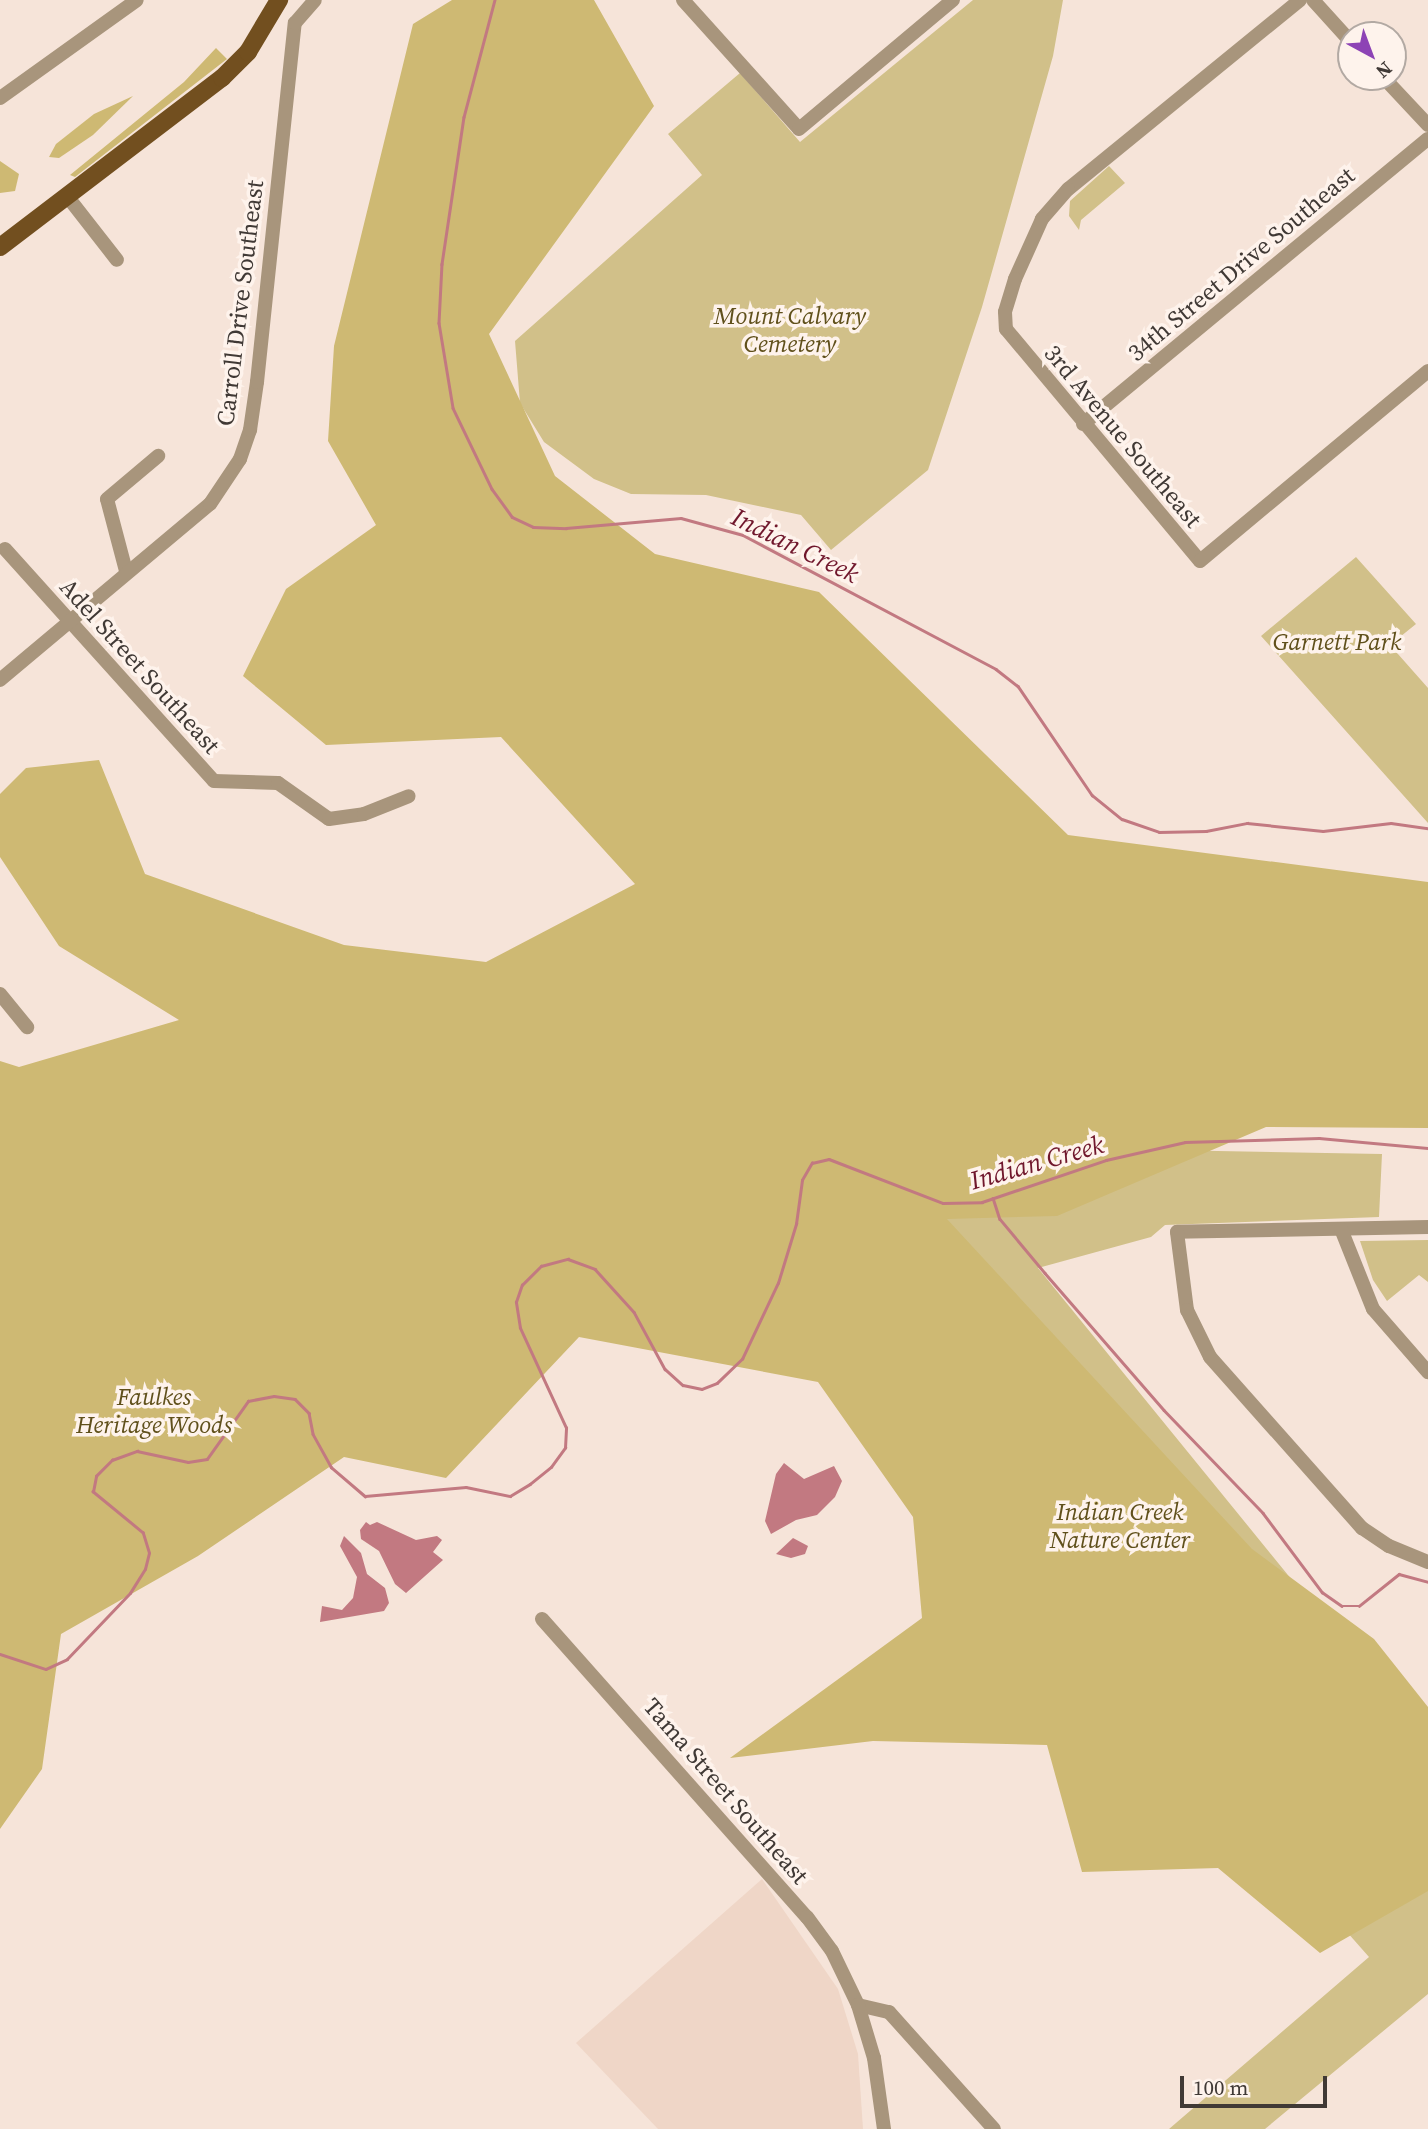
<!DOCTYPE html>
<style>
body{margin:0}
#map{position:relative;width:1428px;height:2129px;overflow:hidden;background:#f6e4d9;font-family:"Source Serif 4",serif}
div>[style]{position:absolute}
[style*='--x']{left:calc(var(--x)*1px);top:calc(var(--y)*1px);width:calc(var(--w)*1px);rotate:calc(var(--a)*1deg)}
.built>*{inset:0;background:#efd6c7}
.green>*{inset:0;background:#d1c089}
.forest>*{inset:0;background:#ceb973}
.water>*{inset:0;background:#c27981}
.stream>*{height:2.5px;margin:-1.25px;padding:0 1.25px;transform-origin:1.25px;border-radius:1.25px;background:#c27981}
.minor>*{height:14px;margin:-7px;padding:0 7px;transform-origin:7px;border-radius:7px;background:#a8957c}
.major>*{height:18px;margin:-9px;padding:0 9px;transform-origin:9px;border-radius:9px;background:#724f1f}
span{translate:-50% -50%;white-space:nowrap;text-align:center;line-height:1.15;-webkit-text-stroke:7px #fef3ec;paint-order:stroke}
.street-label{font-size:24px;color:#403935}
.park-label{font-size:24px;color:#60501b;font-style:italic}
.water-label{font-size:26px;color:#70172c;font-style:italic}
.north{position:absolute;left:1337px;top:21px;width:70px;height:70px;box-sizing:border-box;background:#fef3ec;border:2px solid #b2a9a3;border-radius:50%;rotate:139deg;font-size:19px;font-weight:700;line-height:28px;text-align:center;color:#403935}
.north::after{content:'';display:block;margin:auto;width:24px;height:32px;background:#8d43b5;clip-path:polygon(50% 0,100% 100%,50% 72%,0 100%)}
.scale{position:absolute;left:1180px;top:2076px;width:147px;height:32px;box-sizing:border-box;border:4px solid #403935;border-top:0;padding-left:9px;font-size:21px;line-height:24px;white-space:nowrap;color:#403935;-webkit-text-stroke:5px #fef3ec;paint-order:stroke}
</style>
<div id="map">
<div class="built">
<i style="clip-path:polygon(762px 1879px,838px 1989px,858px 2054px,863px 2129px,658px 2129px,576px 2043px)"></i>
</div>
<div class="green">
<i style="clip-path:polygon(973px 0,1063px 0,1053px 56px,982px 307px,928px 470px,831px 550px,801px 515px,706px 495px,631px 494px,594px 479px,544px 442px,520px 403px,515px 341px,702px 175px,668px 134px,740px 73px,800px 142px)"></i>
<i style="clip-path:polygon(1109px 166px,1125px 183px,1081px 220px,1079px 230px,1069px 216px,1070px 201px)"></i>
<i style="clip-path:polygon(1356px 557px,1416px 624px,1390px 645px,1428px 688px,1428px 823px,1261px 636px)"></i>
<i style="clip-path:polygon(845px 1047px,1163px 1150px,1382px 1154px,1379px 1217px,1165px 1225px,1151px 1237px,1038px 1268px,1428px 1747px,1428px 1994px,1265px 2129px,1169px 2129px,1369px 1957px,991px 1528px)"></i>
<i style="clip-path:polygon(1428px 1240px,1428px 1282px,1419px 1275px,1387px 1301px,1373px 1280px,1360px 1241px)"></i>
</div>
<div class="forest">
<i style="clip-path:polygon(452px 0,594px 0,654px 106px,489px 334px,555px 476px,655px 554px,819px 592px,1068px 835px,1428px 882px,1428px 1128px,1266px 1127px,1057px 1216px,947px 1219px,1252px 1549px,1374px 1639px,1428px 1707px,1428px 1891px,1320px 1953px,1218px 1868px,1082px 1872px,1047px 1745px,873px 1741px,730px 1758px,922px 1618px,913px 1517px,818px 1382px,579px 1337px,446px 1478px,344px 1457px,198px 1556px,61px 1634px,42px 1769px,0 1829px,0 1061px,19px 1067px,179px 1020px,59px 946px,0 857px,0 794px,26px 768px,99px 760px,145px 874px,344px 945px,486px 962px,635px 884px,501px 737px,326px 745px,243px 676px,286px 589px,376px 525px,328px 441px,334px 346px,413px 24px)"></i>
<i style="clip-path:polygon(216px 48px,227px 59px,75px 177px,70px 175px,184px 82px)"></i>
<i style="clip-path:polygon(133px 96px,93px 135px,59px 158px,49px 157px,56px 144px,94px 114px)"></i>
<i style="clip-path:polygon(0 161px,19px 174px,15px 191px,0 193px)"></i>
</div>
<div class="water">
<i style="clip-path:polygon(784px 1463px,804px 1479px,834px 1466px,842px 1481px,835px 1497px,817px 1515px,796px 1520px,771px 1534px,765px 1521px,776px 1474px)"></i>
<i style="clip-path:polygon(366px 1522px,370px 1525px,377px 1522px,416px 1540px,437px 1536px,442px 1540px,433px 1552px,443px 1560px,406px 1593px,395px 1584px,379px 1551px,361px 1539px,360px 1530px)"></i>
<i style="clip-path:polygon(344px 1536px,361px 1553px,367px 1574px,385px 1588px,389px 1603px,384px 1611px,320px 1622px,322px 1606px,342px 1610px,353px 1598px,357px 1577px,340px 1546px)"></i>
<i style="clip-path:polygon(793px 1538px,808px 1546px,805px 1554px,791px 1558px,776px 1554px)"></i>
</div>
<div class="stream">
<i style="--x:495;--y:0;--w:121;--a:104.8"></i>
<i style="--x:464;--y:117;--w:149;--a:98.5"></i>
<i style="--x:442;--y:264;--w:59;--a:92.9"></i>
<i style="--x:439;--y:323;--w:86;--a:80.6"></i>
<i style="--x:453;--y:408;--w:90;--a:64.3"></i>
<i style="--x:492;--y:489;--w:34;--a:54"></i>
<i style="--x:512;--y:517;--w:23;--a:25"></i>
<i style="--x:533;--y:527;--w:33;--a:2"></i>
<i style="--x:566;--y:528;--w:115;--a:-5"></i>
<i style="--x:681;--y:518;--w:64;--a:15.3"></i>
<i style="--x:743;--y:535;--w:286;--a:27.9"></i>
<i style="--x:996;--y:669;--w:28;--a:38"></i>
<i style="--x:1018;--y:686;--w:132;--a:55.8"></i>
<i style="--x:1092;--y:795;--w:38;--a:39"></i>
<i style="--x:1122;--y:819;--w:39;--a:19"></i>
<i style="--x:1159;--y:832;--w:47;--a:-1.2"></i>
<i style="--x:1206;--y:831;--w:42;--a:-11"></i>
<i style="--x:1247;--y:823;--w:76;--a:6"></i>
<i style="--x:1323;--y:831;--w:68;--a:-6.7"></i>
<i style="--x:1391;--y:823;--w:37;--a:8"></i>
<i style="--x:993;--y:1198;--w:22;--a:72"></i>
<i style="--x:1000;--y:1219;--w:70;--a:50.2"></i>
<i style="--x:1045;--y:1273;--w:181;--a:49"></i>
<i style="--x:1164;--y:1410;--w:143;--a:46.1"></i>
<i style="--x:1263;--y:1513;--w:99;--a:53.2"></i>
<i style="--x:1322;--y:1592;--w:24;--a:35"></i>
<i style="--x:1342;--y:1606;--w:17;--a:0"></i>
<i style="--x:1359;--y:1606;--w:51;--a:-38.7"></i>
<i style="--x:1399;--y:1574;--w:30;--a:15"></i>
<i style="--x:0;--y:1654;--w:48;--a:18.1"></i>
<i style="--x:46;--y:1669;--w:23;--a:-25"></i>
<i style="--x:67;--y:1659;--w:91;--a:-46.3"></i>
<i style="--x:130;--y:1593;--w:28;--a:-58"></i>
<i style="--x:145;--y:1569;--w:16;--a:-76"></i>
<i style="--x:149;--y:1553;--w:21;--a:-107"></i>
<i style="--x:143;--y:1533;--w:65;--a:-140.6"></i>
<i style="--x:93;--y:1492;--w:16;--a:-79"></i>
<i style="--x:96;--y:1476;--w:23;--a:-45"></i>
<i style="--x:112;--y:1460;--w:27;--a:-20"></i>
<i style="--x:137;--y:1451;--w:52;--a:12.2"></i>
<i style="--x:188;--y:1462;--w:19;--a:-9"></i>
<i style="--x:207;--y:1459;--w:71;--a:-54.7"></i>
<i style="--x:248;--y:1401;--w:26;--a:-11"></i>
<i style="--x:274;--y:1396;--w:21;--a:8"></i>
<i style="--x:295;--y:1399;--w:20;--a:45"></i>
<i style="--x:309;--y:1413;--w:21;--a:79"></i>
<i style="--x:313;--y:1434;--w:38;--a:61"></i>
<i style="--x:331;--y:1467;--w:45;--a:40.5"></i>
<i style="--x:365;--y:1496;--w:101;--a:-5.1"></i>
<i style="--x:466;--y:1487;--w:45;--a:11.6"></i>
<i style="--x:510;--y:1496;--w:23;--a:-31"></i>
<i style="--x:530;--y:1484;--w:27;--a:-39"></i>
<i style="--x:551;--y:1467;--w:24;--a:-54"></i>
<i style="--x:565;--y:1448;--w:20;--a:-87"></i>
<i style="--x:566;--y:1428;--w:110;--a:-114.7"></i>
<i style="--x:520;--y:1328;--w:26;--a:-99"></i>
<i style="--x:516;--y:1302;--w:18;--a:-71"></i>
<i style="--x:522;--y:1285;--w:27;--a:-45"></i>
<i style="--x:541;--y:1266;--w:28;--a:-15"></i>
<i style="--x:568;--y:1259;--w:29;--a:20"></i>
<i style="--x:595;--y:1269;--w:58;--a:47.8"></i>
<i style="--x:634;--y:1312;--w:65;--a:61.5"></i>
<i style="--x:665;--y:1369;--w:24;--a:42"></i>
<i style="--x:683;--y:1385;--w:19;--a:12"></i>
<i style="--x:702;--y:1389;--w:16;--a:-22"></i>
<i style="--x:717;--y:1383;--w:35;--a:-44"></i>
<i style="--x:742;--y:1359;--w:84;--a:-64.7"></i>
<i style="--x:778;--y:1283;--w:62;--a:-73"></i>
<i style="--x:796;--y:1224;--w:44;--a:-82.2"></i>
<i style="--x:802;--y:1180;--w:20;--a:-60"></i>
<i style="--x:812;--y:1163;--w:17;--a:-13"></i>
<i style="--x:829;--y:1159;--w:122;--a:21.1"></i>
<i style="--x:943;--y:1203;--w:39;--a:-1"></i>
<i style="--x:982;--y:1202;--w:131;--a:-18.7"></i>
<i style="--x:1106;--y:1160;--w:81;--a:-12.8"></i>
<i style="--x:1185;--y:1142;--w:134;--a:-1.7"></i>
<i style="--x:1319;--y:1138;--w:109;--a:5.2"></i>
</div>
<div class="minor">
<i style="--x:683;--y:0;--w:173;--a:48"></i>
<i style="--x:799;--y:129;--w:201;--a:-40"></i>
<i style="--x:1300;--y:0;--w:299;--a:140.8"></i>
<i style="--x:1068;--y:189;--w:40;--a:131"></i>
<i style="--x:1042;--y:219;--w:66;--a:114.2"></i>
<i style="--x:1015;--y:279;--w:34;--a:107"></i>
<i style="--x:1005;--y:312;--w:17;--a:87"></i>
<i style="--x:1006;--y:329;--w:302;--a:50.1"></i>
<i style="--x:1200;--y:561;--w:297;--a:-39.8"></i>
<i style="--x:1313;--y:0;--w:57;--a:47.9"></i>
<i style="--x:1383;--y:77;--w:66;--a:46.8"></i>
<i style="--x:0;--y:98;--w:168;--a:-35.6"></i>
<i style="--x:67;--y:196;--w:81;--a:52"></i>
<i style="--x:1083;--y:424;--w:447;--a:-39.6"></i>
<i style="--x:5;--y:549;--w:312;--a:48"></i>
<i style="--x:214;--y:781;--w:64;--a:1.8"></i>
<i style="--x:278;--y:783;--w:62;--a:35.2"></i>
<i style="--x:329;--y:819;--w:35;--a:-8"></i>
<i style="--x:364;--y:814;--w:48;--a:-21.8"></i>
<i style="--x:126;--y:571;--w:74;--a:-104.8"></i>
<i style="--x:107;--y:499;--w:67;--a:-40.1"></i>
<i style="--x:0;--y:680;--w:274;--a:-40"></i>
<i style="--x:210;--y:504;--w:54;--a:-56.3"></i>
<i style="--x:240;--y:459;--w:31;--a:-71"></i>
<i style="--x:250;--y:430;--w:49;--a:-81.7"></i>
<i style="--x:257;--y:382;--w:361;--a:-84"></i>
<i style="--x:295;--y:23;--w:30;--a:-49"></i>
<i style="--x:0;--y:994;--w:43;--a:50.7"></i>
<i style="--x:1428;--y:1227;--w:251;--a:178.9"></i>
<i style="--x:1177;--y:1232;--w:79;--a:82.7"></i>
<i style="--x:1187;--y:1310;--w:52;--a:63.9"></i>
<i style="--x:1210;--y:1357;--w:229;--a:48.4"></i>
<i style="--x:1362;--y:1528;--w:32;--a:34"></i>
<i style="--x:1389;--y:1546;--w:42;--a:22.3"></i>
<i style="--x:1341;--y:1229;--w:86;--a:68.2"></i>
<i style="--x:1373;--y:1309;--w:84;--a:48.9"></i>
<i style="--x:542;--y:1619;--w:399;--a:48.4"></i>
<i style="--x:807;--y:1917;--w:42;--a:53.7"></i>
<i style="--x:832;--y:1951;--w:60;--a:64.3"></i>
<i style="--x:858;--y:2005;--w:32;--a:13"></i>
<i style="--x:889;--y:2012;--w:157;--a:48.1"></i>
<i style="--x:858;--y:2005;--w:55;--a:73.2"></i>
<i style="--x:874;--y:2058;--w:72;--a:82"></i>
</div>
<div class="major">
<i style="--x:0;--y:247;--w:279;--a:-37.3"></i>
<i style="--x:222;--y:78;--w:37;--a:-45"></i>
<i style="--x:248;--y:52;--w:61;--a:-59.2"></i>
</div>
<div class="street-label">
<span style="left:1241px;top:264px;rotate:-40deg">34th Street Drive Southeast</span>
<span style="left:240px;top:303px;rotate:-83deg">Carroll Drive Southeast</span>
<span style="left:1123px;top:436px;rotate:50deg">3rd Avenue Southeast</span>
<span style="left:140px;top:666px;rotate:48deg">Adel Street Southeast</span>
<span style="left:726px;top:1791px;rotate:49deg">Tama Street Southeast</span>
</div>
<div class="park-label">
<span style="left:790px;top:330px">Mount Calvary<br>Cemetery</span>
<span style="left:1337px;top:642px">Garnett Park</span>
<span style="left:154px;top:1411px">Faulkes<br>Heritage Woods</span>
<span style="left:1120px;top:1526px">Indian Creek<br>Nature Center</span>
</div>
<div class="water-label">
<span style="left:795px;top:546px;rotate:26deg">Indian Creek</span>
<span style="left:1037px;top:1163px;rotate:-16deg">Indian Creek</span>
</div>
<div class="north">N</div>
<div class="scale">100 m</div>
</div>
